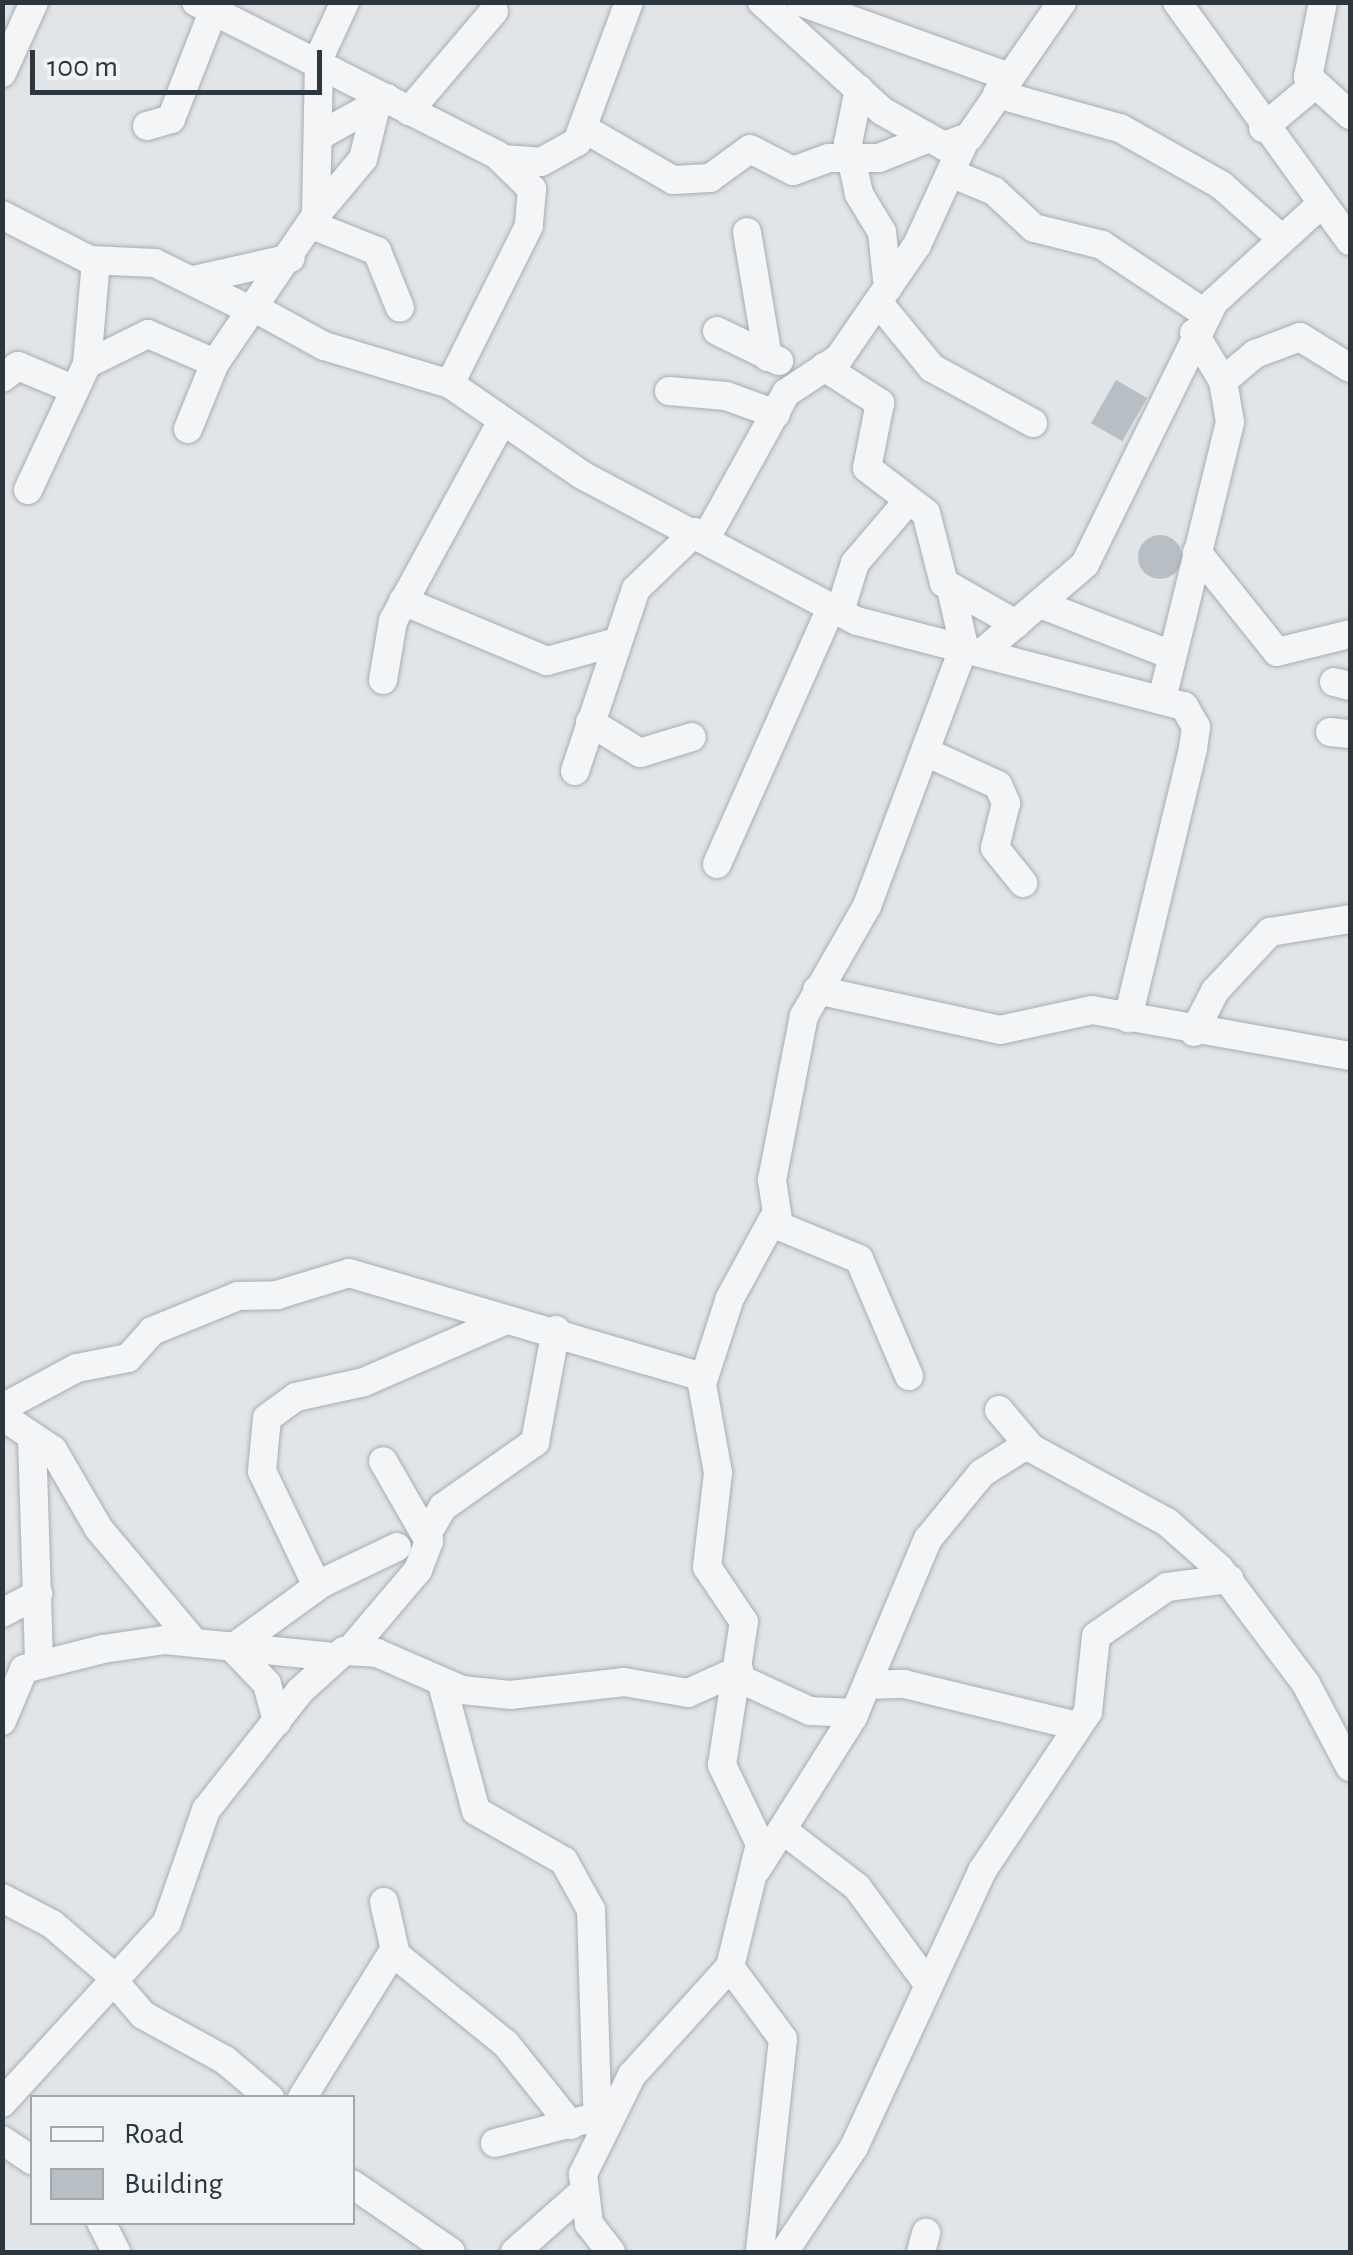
<!DOCTYPE html>
<style>
body{margin:0}
#map{position:relative;width:1353px;height:2255px;overflow:hidden;background:#e1e5e8;font-family:"Alegreya Sans",sans-serif}
div>[style]{position:absolute}
[style*='--x']{left:calc(var(--x)*1px);top:calc(var(--y)*1px);width:calc(var(--w)*1px);rotate:calc(var(--a)*1deg)}
.building>*{inset:0;background:#b8bfc4;transform-origin:0 0}
.round{border-radius:50%}
.roads{filter:drop-shadow(0 0 2px #a7adb2) drop-shadow(0 0 2px #a7adb2)}
.minor>*{height:28px;margin:-14px;padding:0 14px;transform-origin:14px;border-radius:14px;background:#f3f5f7}
span{translate:-50% -50%;white-space:nowrap;text-align:center;line-height:1.15;-webkit-text-stroke:8px #f0f4f6;paint-order:stroke}
.frame{position:absolute;inset:0;border:5px solid #2b363e;pointer-events:none}
.legend{position:absolute;left:30px;top:2095px;width:325px;height:130px;box-sizing:border-box;background:#f0f4f6;border:2px solid #a1a8ac;margin:0;padding:12px 18px;list-style:none;font-size:30px;color:#2b363e}
.legend li{display:flex;align-items:center;gap:20px;height:50px}
.legend b{width:50px;border:2px solid #a1a8ac}
.scale{position:absolute;left:30px;top:50px;width:292px;height:45px;box-sizing:border-box;border:5px solid #2b363e;border-top:0;padding-left:12px;font-size:30px;line-height:35px;white-space:nowrap;color:#2b363e;-webkit-text-stroke:8px #f0f4f6;paint-order:stroke}
</style>
<div id="map">
<div class="building">
<i style="left:1116px;top:380px;width:36px;height:50px;rotate:30deg"></i>
<i class="round" style="left:1138px;top:535px;width:44px;height:44px"></i>
</div>
<div class="roads">
<div class="minor">
<i style="--x:196;--y:2;--w:338;--a:26.9"></i>
<i style="--x:497;--y:155;--w:49;--a:44.2"></i>
<i style="--x:532;--y:189;--w:37;--a:95"></i>
<i style="--x:529;--y:226;--w:177;--a:116.6"></i>
<i style="--x:762;--y:2;--w:162;--a:42.2"></i>
<i style="--x:882;--y:111;--w:71;--a:29.4"></i>
<i style="--x:944;--y:146;--w:27;--a:-20"></i>
<i style="--x:969;--y:137;--w:164;--a:-55.4"></i>
<i style="--x:801;--y:2;--w:221;--a:19.8"></i>
<i style="--x:1177;--y:2;--w:295;--a:54.1"></i>
<i style="--x:1323;--y:2;--w:76;--a:101.3"></i>
<i style="--x:1308;--y:77;--w:57;--a:42.1"></i>
<i style="--x:2;--y:73;--w:78;--a:-65.7"></i>
<i style="--x:859;--y:89;--w:55;--a:101.5"></i>
<i style="--x:848;--y:143;--w:52;--a:77.8"></i>
<i style="--x:859;--y:194;--w:44;--a:58.8"></i>
<i style="--x:882;--y:232;--w:56;--a:83.9"></i>
<i style="--x:997;--y:94;--w:128;--a:15.5"></i>
<i style="--x:1120;--y:128;--w:116;--a:29.4"></i>
<i style="--x:1221;--y:185;--w:81;--a:41.5"></i>
<i style="--x:409;--y:111;--w:131;--a:-49.6"></i>
<i style="--x:147;--y:126;--w:25;--a:-16"></i>
<i style="--x:171;--y:119;--w:115;--a:-68.6"></i>
<i style="--x:583;--y:128;--w:104;--a:30"></i>
<i style="--x:673;--y:180;--w:37;--a:-3"></i>
<i style="--x:710;--y:178;--w:49;--a:-35.9"></i>
<i style="--x:750;--y:149;--w:48;--a:27.1"></i>
<i style="--x:793;--y:171;--w:38;--a:-20"></i>
<i style="--x:829;--y:158;--w:50;--a:0"></i>
<i style="--x:879;--y:158;--w:46;--a:-21.6"></i>
<i style="--x:1263;--y:128;--w:65;--a:-40"></i>
<i style="--x:319;--y:136;--w:78;--a:-29.2"></i>
<i style="--x:502;--y:159;--w:39;--a:4"></i>
<i style="--x:541;--y:162;--w:41;--a:-29.1"></i>
<i style="--x:577;--y:142;--w:149;--a:-69.6"></i>
<i style="--x:953;--y:174;--w:44;--a:22.5"></i>
<i style="--x:994;--y:191;--w:54;--a:42.8"></i>
<i style="--x:1034;--y:228;--w:70;--a:14"></i>
<i style="--x:1102;--y:245;--w:125;--a:33.6"></i>
<i style="--x:2;--y:215;--w:99;--a:27.1"></i>
<i style="--x:90;--y:260;--w:65;--a:2.6"></i>
<i style="--x:155;--y:263;--w:106;--a:26.3"></i>
<i style="--x:316;--y:215;--w:73;--a:-50"></i>
<i style="--x:363;--y:159;--w:58;--a:-76"></i>
<i style="--x:312;--y:225;--w:70;--a:21.8"></i>
<i style="--x:377;--y:251;--w:61;--a:68"></i>
<i style="--x:747;--y:232;--w:127;--a:80.5"></i>
<i style="--x:194;--y:280;--w:99;--a:-12.8"></i>
<i style="--x:878;--y:302;--w:85;--a:50.7"></i>
<i style="--x:932;--y:368;--w:115;--a:28.6"></i>
<i style="--x:253;--y:307;--w:81;--a:28.8"></i>
<i style="--x:324;--y:346;--w:132;--a:16.8"></i>
<i style="--x:450;--y:384;--w:160;--a:34.6"></i>
<i style="--x:582;--y:475;--w:311;--a:28"></i>
<i style="--x:857;--y:621;--w:338;--a:14.6"></i>
<i style="--x:1184;--y:706;--w:24;--a:60"></i>
<i style="--x:1196;--y:727;--w:22;--a:98"></i>
<i style="--x:1193;--y:749;--w:277;--a:103.6"></i>
<i style="--x:717;--y:331;--w:69;--a:25.8"></i>
<i style="--x:87;--y:364;--w:68;--a:-26.2"></i>
<i style="--x:148;--y:334;--w:73;--a:23.4"></i>
<i style="--x:824;--y:367;--w:67;--a:32.7"></i>
<i style="--x:880;--y:403;--w:66;--a:101.3"></i>
<i style="--x:867;--y:468;--w:74;--a:37.3"></i>
<i style="--x:926;--y:513;--w:72;--a:75.6"></i>
<i style="--x:944;--y:583;--w:83;--a:29.7"></i>
<i style="--x:2;--y:378;--w:20;--a:-37"></i>
<i style="--x:18;--y:366;--w:60;--a:22.7"></i>
<i style="--x:1223;--y:381;--w:42;--a:-40.2"></i>
<i style="--x:1255;--y:354;--w:48;--a:-20.7"></i>
<i style="--x:1300;--y:337;--w:59;--a:31.8"></i>
<i style="--x:669;--y:391;--w:57;--a:5"></i>
<i style="--x:726;--y:396;--w:53;--a:19.8"></i>
<i style="--x:188;--y:429;--w:71;--a:-67.8"></i>
<i style="--x:215;--y:363;--w:179;--a:-55.7"></i>
<i style="--x:316;--y:215;--w:157;--a:-88.9"></i>
<i style="--x:319;--y:58;--w:62;--a:-65.1"></i>
<i style="--x:28;--y:490;--w:139;--a:-64.9"></i>
<i style="--x:87;--y:364;--w:103;--a:-85"></i>
<i style="--x:706;--y:538;--w:166;--a:-61.1"></i>
<i style="--x:786;--y:393;--w:64;--a:-33.4"></i>
<i style="--x:839;--y:358;--w:137;--a:-55.4"></i>
<i style="--x:917;--y:245;--w:115;--a:-65.4"></i>
<i style="--x:1197;--y:552;--w:128;--a:51.3"></i>
<i style="--x:1277;--y:652;--w:75;--a:-13.9"></i>
<i style="--x:403;--y:601;--w:156;--a:22.6"></i>
<i style="--x:547;--y:661;--w:73;--a:-15.2"></i>
<i style="--x:1040;--y:604;--w:138;--a:21.2"></i>
<i style="--x:840;--y:611;--w:50;--a:-72.6"></i>
<i style="--x:855;--y:563;--w:82;--a:-49.5"></i>
<i style="--x:984;--y:651;--w:133;--a:-40.7"></i>
<i style="--x:1085;--y:564;--w:292;--a:-63.8"></i>
<i style="--x:1214;--y:302;--w:141;--a:-42.4"></i>
<i style="--x:383;--y:680;--w:60;--a:-80.4"></i>
<i style="--x:393;--y:621;--w:226;--a:-61.4"></i>
<i style="--x:1334;--y:682;--w:16;--a:14"></i>
<i style="--x:1163;--y:695;--w:281;--a:-76.2"></i>
<i style="--x:1230;--y:422;--w:42;--a:-99.7"></i>
<i style="--x:1223;--y:381;--w:56;--a:-121.1"></i>
<i style="--x:590;--y:722;--w:59;--a:31.8"></i>
<i style="--x:640;--y:753;--w:54;--a:-17.1"></i>
<i style="--x:1330;--y:732;--w:20;--a:6"></i>
<i style="--x:928;--y:753;--w:77;--a:24.6"></i>
<i style="--x:998;--y:785;--w:20;--a:66"></i>
<i style="--x:1006;--y:803;--w:46;--a:103.7"></i>
<i style="--x:995;--y:848;--w:45;--a:51.3"></i>
<i style="--x:575;--y:771;--w:192;--a:-71.5"></i>
<i style="--x:636;--y:589;--w:82;--a:-44"></i>
<i style="--x:717;--y:864;--w:282;--a:-66"></i>
<i style="--x:817;--y:990;--w:187;--a:12.3"></i>
<i style="--x:1000;--y:1030;--w:94;--a:-12.3"></i>
<i style="--x:1092;--y:1010;--w:262;--a:10.1"></i>
<i style="--x:1194;--y:1032;--w:46;--a:-62.9"></i>
<i style="--x:1215;--y:991;--w:81;--a:-47"></i>
<i style="--x:1270;--y:932;--w:81;--a:-9.2"></i>
<i style="--x:909;--y:1376;--w:127;--a:-113.1"></i>
<i style="--x:859;--y:1259;--w:87;--a:-157.6"></i>
<i style="--x:779;--y:1226;--w:47;--a:-98.7"></i>
<i style="--x:772;--y:1180;--w:167;--a:-79"></i>
<i style="--x:804;--y:1016;--w:127;--a:-60.2"></i>
<i style="--x:867;--y:906;--w:278;--a:-69.5"></i>
<i style="--x:964;--y:646;--w:58;--a:-102.8"></i>
<i style="--x:2;--y:1408;--w:85;--a:-28.1"></i>
<i style="--x:77;--y:1368;--w:52;--a:-11.1"></i>
<i style="--x:128;--y:1358;--w:36;--a:-48"></i>
<i style="--x:152;--y:1331;--w:93;--a:-22.1"></i>
<i style="--x:238;--y:1296;--w:39;--a:-1"></i>
<i style="--x:277;--y:1295;--w:75;--a:-17"></i>
<i style="--x:349;--y:1273;--w:369;--a:16.4"></i>
<i style="--x:999;--y:1410;--w:50;--a:49.9"></i>
<i style="--x:1031;--y:1448;--w:155;--a:28.6"></i>
<i style="--x:1167;--y:1522;--w:69;--a:41.5"></i>
<i style="--x:1219;--y:1568;--w:145;--a:53.1"></i>
<i style="--x:1306;--y:1684;--w:94;--a:62.1"></i>
<i style="--x:2;--y:1416;--w:61;--a:33.7"></i>
<i style="--x:53;--y:1450;--w:91;--a:59.8"></i>
<i style="--x:99;--y:1529;--w:146;--a:50"></i>
<i style="--x:32;--y:1438;--w:224;--a:88.2"></i>
<i style="--x:429;--y:1531;--w:28;--a:-60"></i>
<i style="--x:443;--y:1507;--w:113;--a:-35.2"></i>
<i style="--x:535;--y:1442;--w:114;--a:-79.4"></i>
<i style="--x:317;--y:1586;--w:127;--a:-115.6"></i>
<i style="--x:262;--y:1471;--w:53;--a:-84.6"></i>
<i style="--x:267;--y:1418;--w:36;--a:-36"></i>
<i style="--x:296;--y:1397;--w:70;--a:-12.4"></i>
<i style="--x:364;--y:1382;--w:155;--a:-23.6"></i>
<i style="--x:2;--y:1613;--w:41;--a:-27.8"></i>
<i style="--x:231;--y:1646;--w:52;--a:46.5"></i>
<i style="--x:267;--y:1684;--w:39;--a:75"></i>
<i style="--x:234;--y:1647;--w:109;--a:-36"></i>
<i style="--x:322;--y:1583;--w:83;--a:-25.6"></i>
<i style="--x:351;--y:1649;--w:104;--a:-49.7"></i>
<i style="--x:418;--y:1570;--w:31;--a:-69"></i>
<i style="--x:429;--y:1541;--w:92;--a:-119.9"></i>
<i style="--x:736;--y:1677;--w:81;--a:24.7"></i>
<i style="--x:810;--y:1711;--w:45;--a:2.5"></i>
<i style="--x:442;--y:1684;--w:131;--a:75"></i>
<i style="--x:476;--y:1811;--w:101;--a:29.6"></i>
<i style="--x:564;--y:1861;--w:56;--a:61.1"></i>
<i style="--x:591;--y:1910;--w:217;--a:88.2"></i>
<i style="--x:869;--y:1685;--w:35;--a:-2"></i>
<i style="--x:904;--y:1684;--w:179;--a:13.6"></i>
<i style="--x:2;--y:1721;--w:56;--a:-67.1"></i>
<i style="--x:24;--y:1669;--w:81;--a:-14.2"></i>
<i style="--x:103;--y:1649;--w:63;--a:-8.3"></i>
<i style="--x:165;--y:1640;--w:172;--a:5.7"></i>
<i style="--x:784;--y:1831;--w:92;--a:37.5"></i>
<i style="--x:857;--y:1887;--w:115;--a:53.8"></i>
<i style="--x:757;--y:1869;--w:180;--a:-57.7"></i>
<i style="--x:853;--y:1717;--w:193;--a:-67.2"></i>
<i style="--x:928;--y:1539;--w:85;--a:-50.7"></i>
<i style="--x:982;--y:1473;--w:54;--a:-32.2"></i>
<i style="--x:2;--y:1898;--w:56;--a:27.5"></i>
<i style="--x:52;--y:1924;--w:83;--a:40.6"></i>
<i style="--x:384;--y:1902;--w:54;--a:77.2"></i>
<i style="--x:396;--y:1955;--w:141;--a:39"></i>
<i style="--x:506;--y:2044;--w:104;--a:51.3"></i>
<i style="--x:730;--y:1967;--w:89;--a:53.6"></i>
<i style="--x:783;--y:2039;--w:214;--a:96.2"></i>
<i style="--x:113;--y:1980;--w:46;--a:49.4"></i>
<i style="--x:143;--y:2015;--w:94;--a:28.8"></i>
<i style="--x:225;--y:2060;--w:59;--a:40.2"></i>
<i style="--x:302;--y:2098;--w:174;--a:-58.1"></i>
<i style="--x:2;--y:2103;--w:245;--a:-47.6"></i>
<i style="--x:167;--y:1922;--w:119;--a:-70.8"></i>
<i style="--x:206;--y:1810;--w:152;--a:-51.7"></i>
<i style="--x:300;--y:1691;--w:59;--a:-42.3"></i>
<i style="--x:344;--y:1651;--w:33;--a:3"></i>
<i style="--x:377;--y:1653;--w:93;--a:23.5"></i>
<i style="--x:462;--y:1690;--w:48;--a:5.9"></i>
<i style="--x:510;--y:1695;--w:115;--a:-6.5"></i>
<i style="--x:624;--y:1682;--w:65;--a:9.8"></i>
<i style="--x:688;--y:1693;--w:56;--a:-24.3"></i>
<i style="--x:2;--y:2140;--w:36;--a:34"></i>
<i style="--x:495;--y:2143;--w:92;--a:-14.5"></i>
<i style="--x:352;--y:2184;--w:120;--a:34.5"></i>
<i style="--x:101;--y:2222;--w:34;--a:63"></i>
<i style="--x:515;--y:2252;--w:91;--a:-41.4"></i>
<i style="--x:611;--y:2252;--w:36;--a:-128"></i>
<i style="--x:589;--y:2224;--w:50;--a:-96.8"></i>
<i style="--x:583;--y:2174;--w:110;--a:-63.7"></i>
<i style="--x:632;--y:2075;--w:146;--a:-47.8"></i>
<i style="--x:730;--y:1967;--w:127;--a:-76.3"></i>
<i style="--x:760;--y:1844;--w:88;--a:-115.7"></i>
<i style="--x:722;--y:1765;--w:145;--a:-81.3"></i>
<i style="--x:744;--y:1622;--w:66;--a:-123.9"></i>
<i style="--x:707;--y:1567;--w:95;--a:-83.3"></i>
<i style="--x:718;--y:1473;--w:90;--a:-100.2"></i>
<i style="--x:702;--y:1384;--w:90;--a:-72"></i>
<i style="--x:730;--y:1298;--w:90;--a:-61.4"></i>
<i style="--x:784;--y:2252;--w:126;--a:-56.3"></i>
<i style="--x:854;--y:2147;--w:304;--a:-65.1"></i>
<i style="--x:982;--y:1871;--w:191;--a:-56.3"></i>
<i style="--x:1088;--y:1712;--w:76;--a:-84"></i>
<i style="--x:1096;--y:1636;--w:86;--a:-34.6"></i>
<i style="--x:1167;--y:1587;--w:63;--a:-7.4"></i>
<i style="--x:921;--y:2252;--w:20;--a:-75"></i>
</div>
</div>
<div class="frame"></div>
<ul class="legend">
<li><b style="height:12px;background:#f3f5f7"></b>Road</li>
<li><b style="height:28px;background:#b8bfc4"></b>Building</li>
</ul>
<div class="scale">100 m</div>
</div>
